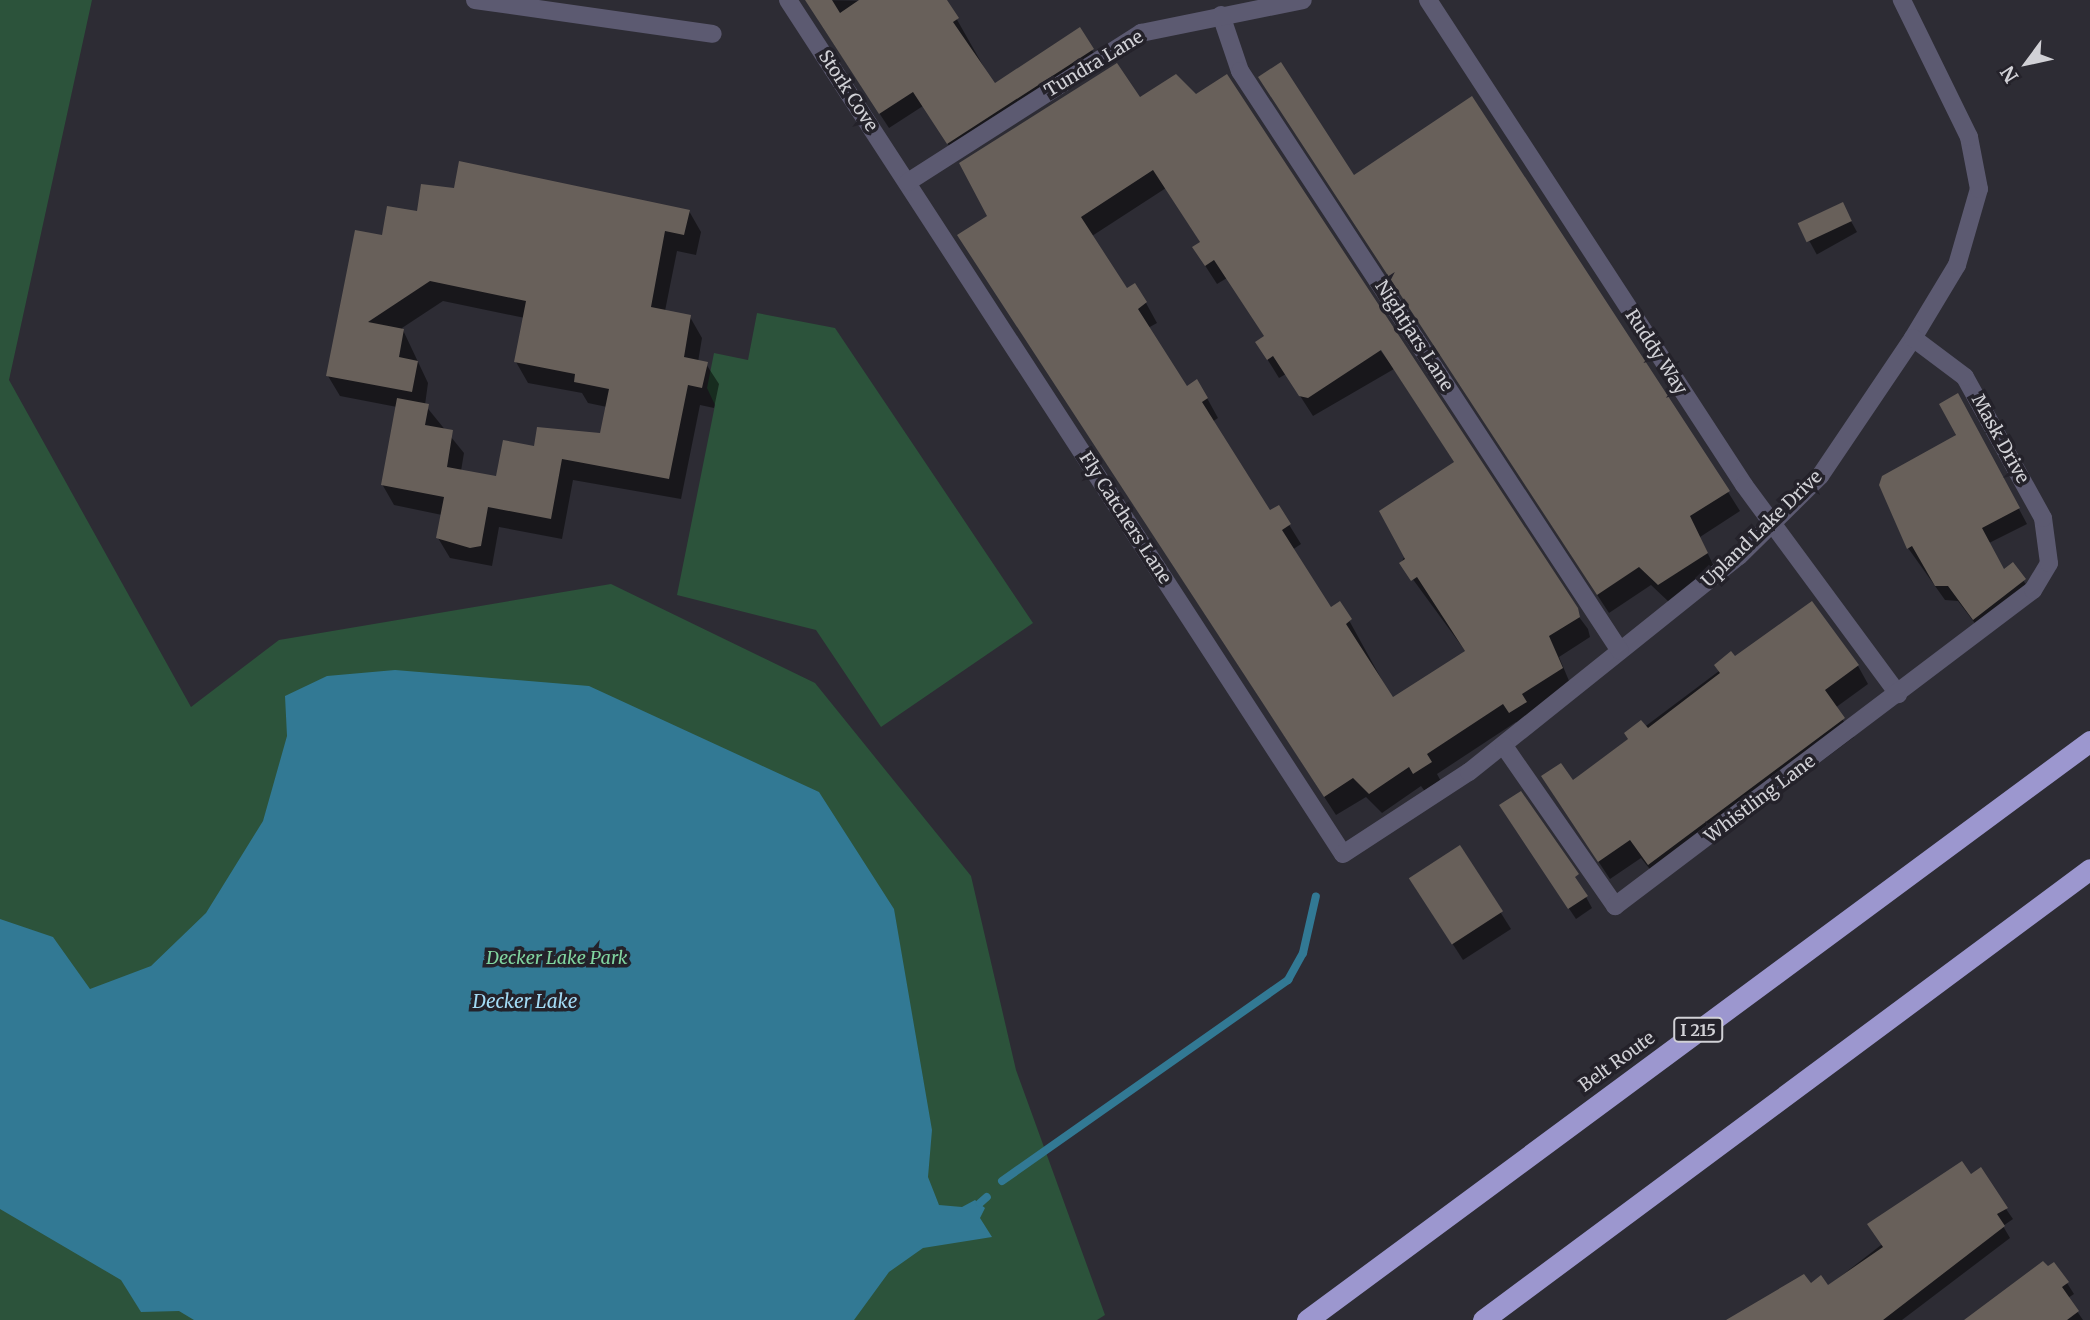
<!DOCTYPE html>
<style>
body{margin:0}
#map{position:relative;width:2090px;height:1320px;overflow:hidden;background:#2d2c34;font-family:Merriweather,serif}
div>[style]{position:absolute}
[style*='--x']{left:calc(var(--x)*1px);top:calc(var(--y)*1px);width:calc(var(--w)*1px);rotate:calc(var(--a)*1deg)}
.green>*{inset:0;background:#2c533b}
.water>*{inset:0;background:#327994}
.shadow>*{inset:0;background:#0007;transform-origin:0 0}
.stream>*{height:8px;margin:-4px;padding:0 4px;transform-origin:4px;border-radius:4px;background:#327994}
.building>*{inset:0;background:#68605a;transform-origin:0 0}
.minor>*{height:18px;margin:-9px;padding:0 9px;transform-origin:9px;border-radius:9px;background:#5c5a71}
.motorway>*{height:21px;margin:-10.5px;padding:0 10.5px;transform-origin:10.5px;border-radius:10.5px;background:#9c97cf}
span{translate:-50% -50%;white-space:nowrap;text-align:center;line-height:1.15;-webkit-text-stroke:7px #24222a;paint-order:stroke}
.shield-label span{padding:2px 5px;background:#24222a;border:2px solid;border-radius:5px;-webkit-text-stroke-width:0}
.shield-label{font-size:16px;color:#d1d1d6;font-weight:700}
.street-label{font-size:18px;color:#d1d1d6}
.park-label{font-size:18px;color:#81d5a0;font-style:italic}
.water-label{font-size:19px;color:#a3dbf5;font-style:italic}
.north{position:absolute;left:1992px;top:28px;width:70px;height:70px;-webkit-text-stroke:5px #24222a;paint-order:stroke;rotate:237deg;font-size:19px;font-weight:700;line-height:28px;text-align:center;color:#d1d1d6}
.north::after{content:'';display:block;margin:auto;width:24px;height:32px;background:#d1d1d6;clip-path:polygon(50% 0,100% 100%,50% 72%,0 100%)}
</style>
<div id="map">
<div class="green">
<i style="clip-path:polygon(0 0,92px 0,9px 380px,191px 707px,279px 640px,611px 584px,815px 683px,971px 876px,1016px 1070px,1105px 1315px,1097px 1320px,0 1320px)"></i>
<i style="clip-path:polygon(757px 313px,835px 328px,1033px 623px,881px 727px,816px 630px,677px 595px,715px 405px,707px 388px,714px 353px,748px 360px)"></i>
</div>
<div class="water">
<i style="clip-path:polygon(395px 670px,589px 686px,819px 792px,894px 909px,932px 1130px,928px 1177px,939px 1205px,962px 1207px,975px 1200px,985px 1208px,980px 1218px,992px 1237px,923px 1248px,889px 1272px,854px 1320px,194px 1320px,179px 1311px,141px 1312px,121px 1280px,0 1209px,0 919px,53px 937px,90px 989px,151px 966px,206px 913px,263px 821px,287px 736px,285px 696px,327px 676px)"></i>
</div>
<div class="shadow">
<i style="clip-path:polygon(816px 0,947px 2px,994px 85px,1079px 29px,1101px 65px,957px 158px,923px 106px,889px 128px,818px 20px)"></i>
<i style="clip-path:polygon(evenodd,1176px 76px,1588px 629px,1590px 637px,1559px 657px,1572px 688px,1522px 732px,1516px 722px,1437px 774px,1442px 783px,1426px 793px,1421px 786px,1382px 813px,1366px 797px,1336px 815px,971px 255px,989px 216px,1176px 76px,1166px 188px,1201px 243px,1195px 247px,1206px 267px,1217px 284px,1227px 278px,1265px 337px,1257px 342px,1269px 362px,1279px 378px,1286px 374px,1313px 416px,1394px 369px,1455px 463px,1401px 563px,1466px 652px,1393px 700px,1340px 604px,1330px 610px,1292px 550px,1301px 544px,1278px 507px,1270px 513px,1212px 422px,1218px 418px,1207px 398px,1186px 388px,1148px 328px,1157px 323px,1146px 303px,1134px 285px,1127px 290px,1092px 236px,1166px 188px)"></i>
<i style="clip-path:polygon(1260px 78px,1354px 178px,1728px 492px,1740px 511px,1700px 537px,1717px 573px,1670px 603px,1651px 585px,1609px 613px)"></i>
<i style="left:1842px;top:205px;width:31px;height:46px;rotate:61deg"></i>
<i style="clip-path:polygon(evenodd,689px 211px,701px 232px,696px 255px,677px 251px,665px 311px,690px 317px,702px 338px,698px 362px,706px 364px,719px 384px,714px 408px,700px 405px,681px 499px,573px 480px,562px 539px,499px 527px,492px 566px,450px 558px,438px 538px,442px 515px,394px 505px,382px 484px,397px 407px,340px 396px,328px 376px,384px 237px,419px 213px,689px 211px,443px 301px,525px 318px,516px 362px,528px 383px,582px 393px,588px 403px,607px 407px,601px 435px,535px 448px,497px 478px,461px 471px,464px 453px,425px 405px,428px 383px,402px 328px,443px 301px)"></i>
<i style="clip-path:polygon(1966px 410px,2027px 524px,1989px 543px,2004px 571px,2013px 565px,2033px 595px,1983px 634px,1958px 601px,1945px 600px,1908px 548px)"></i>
<i style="clip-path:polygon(1735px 659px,1858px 666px,1868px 684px,1835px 708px,1854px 737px,1660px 882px,1641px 858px,1610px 879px,1554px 795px)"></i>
<i style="clip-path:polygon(1507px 816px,1586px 897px,1592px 908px,1576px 919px)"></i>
<i style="clip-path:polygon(1460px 848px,1511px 929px,1463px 960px,1421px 895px)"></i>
<i style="clip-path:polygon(1970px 1176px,2006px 1209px,2013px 1219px,2003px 1226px,2010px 1238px,1902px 1320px,1752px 1320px,1810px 1285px,1827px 1287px)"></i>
<i style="clip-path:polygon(2067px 1283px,2074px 1294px,2068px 1298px,2083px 1320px,1985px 1320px)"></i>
</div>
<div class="stream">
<i style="--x:1002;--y:1181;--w:350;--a:-35.1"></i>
<i style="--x:1288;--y:980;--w:31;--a:-61"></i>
<i style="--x:1303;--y:953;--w:58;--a:-77.2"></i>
<i style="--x:980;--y:1203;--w:9;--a:-41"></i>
</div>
<div class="building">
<i style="clip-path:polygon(805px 0,832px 0,840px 13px,859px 0,947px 0,959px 18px,953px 22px,995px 83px,1080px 27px,1094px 49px,947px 144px,913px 92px,879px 114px)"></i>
<i style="clip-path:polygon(1281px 62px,1354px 175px,1472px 96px,1730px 491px,1690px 516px,1708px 553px,1658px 585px,1639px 567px,1597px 595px,1258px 77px)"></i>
<i style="clip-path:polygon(evenodd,1117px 63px,1140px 97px,1176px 74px,1196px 94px,1227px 74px,1578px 608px,1580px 617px,1549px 636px,1563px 668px,1522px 694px,1527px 702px,1509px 713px,1503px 704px,1427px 754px,1432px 762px,1413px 774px,1409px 767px,1369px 794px,1353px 778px,1324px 797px,957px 235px,987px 216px,959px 163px,1117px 63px,1153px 170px,1200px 242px,1192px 247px,1205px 266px,1214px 260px,1264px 336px,1255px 342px,1267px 360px,1273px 356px,1299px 396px,1308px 398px,1381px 350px,1454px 462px,1379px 511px,1405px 559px,1399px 563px,1411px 581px,1417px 577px,1465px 651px,1393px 697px,1346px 624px,1352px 619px,1340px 601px,1331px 607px,1282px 530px,1291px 524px,1279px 505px,1270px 510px,1202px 402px,1208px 398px,1197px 379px,1187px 386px,1138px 309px,1147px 302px,1135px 283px,1127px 288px,1081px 217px,1153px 170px)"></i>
<i style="clip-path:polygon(459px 161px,690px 210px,684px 235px,665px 231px,651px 307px,691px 315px,684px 357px,708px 362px,702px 388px,688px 385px,669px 479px,562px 459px,551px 519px,488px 507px,481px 546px,470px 548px,436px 538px,444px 497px,381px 485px,397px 398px,429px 404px,425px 425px,453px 430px,447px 467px,496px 476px,503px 440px,534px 446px,537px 427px,600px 433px,609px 389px,574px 382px,575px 374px,514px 362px,526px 301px,430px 281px,368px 322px,404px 329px,399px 357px,418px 361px,412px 392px,326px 376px,355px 230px,382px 235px,387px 206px,417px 211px,421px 184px,454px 188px)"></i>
<i style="left:1843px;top:202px;width:21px;height:50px;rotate:65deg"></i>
<i style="clip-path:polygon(1958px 393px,2020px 508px,1982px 528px,2004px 569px,2013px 562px,2026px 579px,1973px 620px,1948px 586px,1935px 586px,1912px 546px,1907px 549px,1879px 485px,1882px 476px,1956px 435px,1939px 404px)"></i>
<i style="clip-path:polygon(1812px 601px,1859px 665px,1825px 690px,1845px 718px,1648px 865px,1630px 840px,1598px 862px,1541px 776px,1561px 763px,1573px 780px,1628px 739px,1624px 733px,1641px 720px,1648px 728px,1720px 673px,1714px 665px,1731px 651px,1735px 656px)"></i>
<i style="clip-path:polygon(1521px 791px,1579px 874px,1575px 877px,1588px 896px,1568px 909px,1499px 805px)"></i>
<i style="left:1460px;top:845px;width:79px;height:61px;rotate:57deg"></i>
<i style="clip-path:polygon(1962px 1161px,1971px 1174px,1981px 1167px,2008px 1208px,1997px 1214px,2005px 1226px,1883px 1320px,1726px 1320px,1804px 1274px,1811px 1283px,1821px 1275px,1828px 1285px,1883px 1247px,1867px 1224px)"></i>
<i style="clip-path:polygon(2043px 1261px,2048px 1266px,2054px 1262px,2069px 1282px,2062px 1287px,2079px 1311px,2067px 1320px,1964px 1320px)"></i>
</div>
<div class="minor">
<i style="--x:475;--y:0;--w:240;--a:8.1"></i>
<i style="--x:788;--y:0;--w:1018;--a:56.98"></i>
<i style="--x:1343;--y:854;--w:150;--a:-33.1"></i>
<i style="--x:1469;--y:772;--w:346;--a:-38.7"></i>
<i style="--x:1739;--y:556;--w:114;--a:-44.6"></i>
<i style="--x:1820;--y:476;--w:166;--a:-56"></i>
<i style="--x:1913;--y:338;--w:85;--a:-58.9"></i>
<i style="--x:1957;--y:265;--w:79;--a:-73.9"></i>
<i style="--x:1979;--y:189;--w:53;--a:-100.9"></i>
<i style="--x:1969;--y:137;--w:153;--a:-116.1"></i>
<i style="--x:1428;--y:0;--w:579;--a:56.91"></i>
<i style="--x:1744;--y:485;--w:260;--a:53.6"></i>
<i style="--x:1221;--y:15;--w:59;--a:71.3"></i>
<i style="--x:1240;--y:71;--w:693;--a:56.77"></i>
<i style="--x:908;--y:182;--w:277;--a:-32.6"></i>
<i style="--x:1141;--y:33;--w:165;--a:-11.5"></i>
<i style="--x:1504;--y:746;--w:195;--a:55.2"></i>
<i style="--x:1615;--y:906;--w:524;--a:-37.09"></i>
<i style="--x:2033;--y:590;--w:31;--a:-59"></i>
<i style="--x:2049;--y:563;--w:45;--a:-97.6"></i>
<i style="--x:2043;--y:518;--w:161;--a:-119"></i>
<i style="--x:1965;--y:377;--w:65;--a:-143.1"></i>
</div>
<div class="motorway">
<i style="--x:1307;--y:1320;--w:974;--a:-36.48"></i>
<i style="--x:1483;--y:1320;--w:756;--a:-36.61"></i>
</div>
<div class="shield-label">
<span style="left:1698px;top:1030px">I 215</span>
</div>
<div class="street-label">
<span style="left:1094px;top:64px;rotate:-31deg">Tundra Lane</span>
<span style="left:848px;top:91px;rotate:57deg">Stork Cove</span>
<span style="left:1414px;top:336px;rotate:57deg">Nightjars Lane</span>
<span style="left:1656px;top:352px;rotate:57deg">Ruddy Way</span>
<span style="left:2000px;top:439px;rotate:61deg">Mask Drive</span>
<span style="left:1125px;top:518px;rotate:57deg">Fly Catchers Lane</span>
<span style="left:1762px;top:529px;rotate:-44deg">Upland Lake Drive</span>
<span style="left:1760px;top:799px;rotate:-37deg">Whistling Lane</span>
<span style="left:1617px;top:1062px;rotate:-36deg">Belt Route</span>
</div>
<div class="park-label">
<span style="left:557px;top:958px">Decker Lake Park</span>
</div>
<div class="water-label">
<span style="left:525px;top:1002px">Decker Lake</span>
</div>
<div class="north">N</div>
</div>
